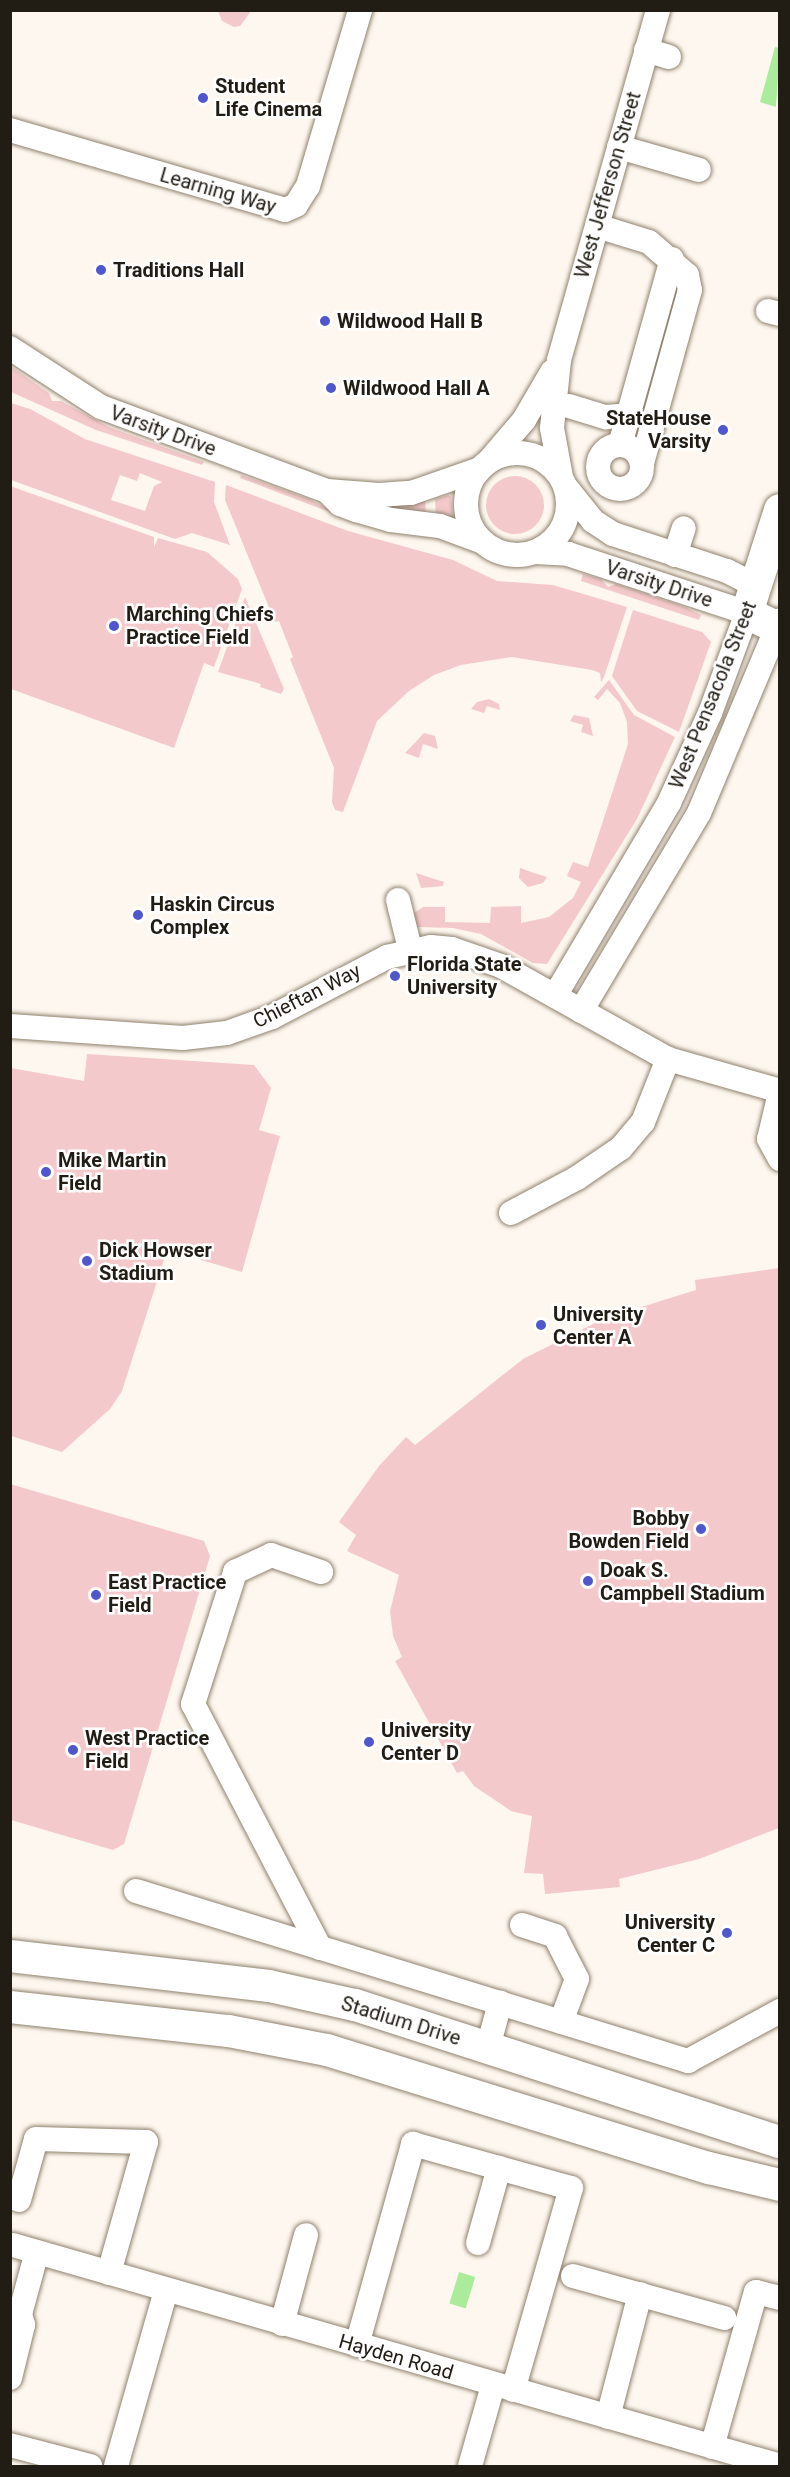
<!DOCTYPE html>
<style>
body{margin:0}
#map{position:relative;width:790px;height:2477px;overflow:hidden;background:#fef7ef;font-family:Roboto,sans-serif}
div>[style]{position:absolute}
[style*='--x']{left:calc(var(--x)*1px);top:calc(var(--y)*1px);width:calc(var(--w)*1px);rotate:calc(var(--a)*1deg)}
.green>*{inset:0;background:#f4c9cc}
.round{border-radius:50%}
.water>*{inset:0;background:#aaec9b;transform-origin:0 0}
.roads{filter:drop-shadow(0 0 2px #8f816d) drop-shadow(0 0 2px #8f816d)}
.minor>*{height:24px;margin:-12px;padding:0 12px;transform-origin:12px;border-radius:12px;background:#fff}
.minor>.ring{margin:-12px;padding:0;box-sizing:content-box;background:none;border:24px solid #fff;border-radius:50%}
.major>*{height:32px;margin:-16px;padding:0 16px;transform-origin:16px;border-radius:16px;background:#fff}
.dots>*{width:16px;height:16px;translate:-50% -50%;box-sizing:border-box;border:3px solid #fff;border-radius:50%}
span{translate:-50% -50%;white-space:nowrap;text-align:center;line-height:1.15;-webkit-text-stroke:5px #fff;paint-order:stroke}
.poi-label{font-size:20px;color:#211c14;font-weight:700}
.left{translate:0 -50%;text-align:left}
.right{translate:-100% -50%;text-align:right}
.street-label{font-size:20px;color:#211c14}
.frame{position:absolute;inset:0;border:12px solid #211c14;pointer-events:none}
</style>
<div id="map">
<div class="green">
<i style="clip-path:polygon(218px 11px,218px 10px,251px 11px,240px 26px,234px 27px,222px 21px)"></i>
<i style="clip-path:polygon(10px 366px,49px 393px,52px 401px,61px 401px,109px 427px,204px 462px,202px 465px,96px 430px,11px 392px)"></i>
<i style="clip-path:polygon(evenodd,11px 403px,30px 409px,85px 439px,215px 482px,214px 502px,230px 545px,192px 533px,175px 539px,11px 480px,11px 403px,140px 473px,162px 482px,154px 486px,145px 511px,111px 500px,120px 475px,137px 481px,140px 473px)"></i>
<i style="clip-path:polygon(241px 475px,309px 499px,345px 518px,240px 478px)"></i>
<i class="round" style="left:486px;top:476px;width:58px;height:58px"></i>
<i style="clip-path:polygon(226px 485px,348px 531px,453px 560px,497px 581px,553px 585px,627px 607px,604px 677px,601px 682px,600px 673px,592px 670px,512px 657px,461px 665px,434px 675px,409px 691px,377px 721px,343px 812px,335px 810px,332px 802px,334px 768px,290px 659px,293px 657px,279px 621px,275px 622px,225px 500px)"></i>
<i style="clip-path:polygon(10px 486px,154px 537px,154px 547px,158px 538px,207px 552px,238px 579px,242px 589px,214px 667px,204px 663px,174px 748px,11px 689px)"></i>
<i style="clip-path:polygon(448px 495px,451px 496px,453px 519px,436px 516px,435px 499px)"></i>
<i style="clip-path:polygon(425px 501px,426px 515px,372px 504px)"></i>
<i style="clip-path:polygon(583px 574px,601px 579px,608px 587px,616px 584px,685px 607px,701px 615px,699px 620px,581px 581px)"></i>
<i style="clip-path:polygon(245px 597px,284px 689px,281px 694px,260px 687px,261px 684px,218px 672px)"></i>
<i style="clip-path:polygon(633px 610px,702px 632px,711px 642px,679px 732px,637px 711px,612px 676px)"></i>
<i style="clip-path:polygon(609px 680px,634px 715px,675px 737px,637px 819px,547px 964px,533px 963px,481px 934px,453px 928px,417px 927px,411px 915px,423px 907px,445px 907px,445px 922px,490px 923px,491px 907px,521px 906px,521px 923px,549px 917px,573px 898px,581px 882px,567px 876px,573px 862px,588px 867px,628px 744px,627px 722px,620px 703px,607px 689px,598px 700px,594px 697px)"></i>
<i style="clip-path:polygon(489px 699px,499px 704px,500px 710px,487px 706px,484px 713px,471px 709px,477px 702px)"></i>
<i style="clip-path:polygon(574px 715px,589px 718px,593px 736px,581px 732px,583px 725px,570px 721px)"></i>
<i style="clip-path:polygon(424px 733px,435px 736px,438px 749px,423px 744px,419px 758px,405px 753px)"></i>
<i style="clip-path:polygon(520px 868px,534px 873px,547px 877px,543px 883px,528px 887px,519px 878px)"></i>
<i style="clip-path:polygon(416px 873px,444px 882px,443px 886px,421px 888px)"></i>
<i style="clip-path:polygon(87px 1054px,254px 1065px,271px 1088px,259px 1130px,280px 1136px,242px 1272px,167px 1250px,122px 1391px,110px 1409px,62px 1452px,11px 1436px,11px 1068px,84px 1081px)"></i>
<i style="clip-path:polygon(779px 1268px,779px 1828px,699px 1859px,619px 1879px,620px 1887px,545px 1894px,543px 1874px,524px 1873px,532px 1816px,511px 1811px,474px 1786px,463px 1771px,457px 1773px,395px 1661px,402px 1657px,393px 1636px,390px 1611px,399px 1575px,347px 1551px,356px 1535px,339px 1522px,379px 1466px,406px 1437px,415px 1445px,523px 1359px,603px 1319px,696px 1290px,695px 1280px)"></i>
<i style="clip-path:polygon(10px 1484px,204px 1541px,210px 1556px,124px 1844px,113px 1850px,11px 1820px)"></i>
</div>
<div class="water">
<i style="clip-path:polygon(775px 47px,780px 48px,776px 107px,760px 102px)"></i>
<i style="left:459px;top:2272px;width:17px;height:33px;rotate:17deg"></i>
</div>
<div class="roads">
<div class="minor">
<i style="--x:646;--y:50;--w:24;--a:17"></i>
<i style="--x:10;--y:130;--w:286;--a:16.2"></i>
<i style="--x:285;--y:210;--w:12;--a:-24"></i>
<i style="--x:296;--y:205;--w:22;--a:-58"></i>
<i style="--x:308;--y:186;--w:184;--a:-73.5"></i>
<i style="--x:619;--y:147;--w:83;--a:16"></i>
<i style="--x:597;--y:226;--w:54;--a:17.1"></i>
<i style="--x:649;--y:242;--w:50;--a:41"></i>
<i style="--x:687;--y:275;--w:15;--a:79"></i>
<i style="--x:690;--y:290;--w:180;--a:105.5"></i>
<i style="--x:768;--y:311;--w:12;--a:14"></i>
<i style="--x:10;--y:348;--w:108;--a:33"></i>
<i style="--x:101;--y:407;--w:241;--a:20.4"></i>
<i style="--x:327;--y:491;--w:52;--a:4.4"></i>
<i style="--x:379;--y:495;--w:32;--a:-4"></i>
<i style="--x:411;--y:493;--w:73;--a:-19.2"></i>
<i style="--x:569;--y:406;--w:39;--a:17"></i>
<i style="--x:606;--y:417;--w:22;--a:-5"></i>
<i style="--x:620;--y:445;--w:193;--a:-74.4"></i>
<i class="ring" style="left:598px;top:445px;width:20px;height:20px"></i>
<i class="ring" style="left:466px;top:453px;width:78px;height:78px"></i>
<i style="--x:489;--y:461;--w:54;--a:-49.5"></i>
<i style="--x:524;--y:420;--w:56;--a:-59.7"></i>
<i style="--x:561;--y:477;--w:50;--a:-100.4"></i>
<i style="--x:552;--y:428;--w:68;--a:-84.1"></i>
<i style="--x:559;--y:360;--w:364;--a:-74.2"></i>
<i style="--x:565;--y:486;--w:45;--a:51.3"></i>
<i style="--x:593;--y:521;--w:24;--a:33"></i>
<i style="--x:613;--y:534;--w:120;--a:18"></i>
<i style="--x:727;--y:571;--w:34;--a:27"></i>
<i style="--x:327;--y:491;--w:18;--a:45"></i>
<i style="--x:340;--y:504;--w:17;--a:21"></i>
<i style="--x:356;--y:510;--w:36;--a:16"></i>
<i style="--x:391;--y:520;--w:49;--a:7"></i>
<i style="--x:440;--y:526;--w:46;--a:20.4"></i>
<i style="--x:535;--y:552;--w:33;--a:3"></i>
<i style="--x:568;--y:554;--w:188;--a:18.2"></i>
<i style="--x:747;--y:613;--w:107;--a:110.3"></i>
<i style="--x:710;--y:713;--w:99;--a:114.5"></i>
<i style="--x:669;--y:803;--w:224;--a:120.6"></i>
<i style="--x:675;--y:555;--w:28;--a:-72"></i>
<i style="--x:398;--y:900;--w:50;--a:76.2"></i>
<i style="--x:581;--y:1011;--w:230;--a:-59.2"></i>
<i style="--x:699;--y:813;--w:209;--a:-67.2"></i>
<i style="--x:10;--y:1026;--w:173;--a:4"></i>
<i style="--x:183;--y:1038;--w:44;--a:-6.5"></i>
<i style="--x:227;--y:1033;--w:48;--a:-19.6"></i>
<i style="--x:272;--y:1017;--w:130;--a:-27.6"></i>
<i style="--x:387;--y:957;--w:45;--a:-12.8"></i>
<i style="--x:431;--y:947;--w:21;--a:5"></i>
<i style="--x:452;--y:949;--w:52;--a:19.1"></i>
<i style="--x:501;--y:966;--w:191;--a:29.1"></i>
<i style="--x:668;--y:1059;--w:116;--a:15.9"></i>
<i style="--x:780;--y:1093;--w:47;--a:103.4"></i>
<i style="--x:769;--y:1139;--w:23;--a:61"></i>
<i style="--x:511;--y:1213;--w:75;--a:-27.9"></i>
<i style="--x:577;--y:1178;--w:53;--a:-34.3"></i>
<i style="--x:621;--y:1148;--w:34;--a:-50"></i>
<i style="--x:643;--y:1122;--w:68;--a:-68.4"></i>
<i style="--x:136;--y:1891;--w:578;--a:17.12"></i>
<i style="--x:688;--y:2061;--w:105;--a:-28.5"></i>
<i style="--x:522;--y:1925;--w:35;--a:18"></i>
<i style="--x:555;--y:1936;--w:48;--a:62.9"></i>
<i style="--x:577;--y:1979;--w:46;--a:110.4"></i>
<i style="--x:320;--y:1948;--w:275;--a:-117.5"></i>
<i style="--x:193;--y:1704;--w:139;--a:-72.3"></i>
<i style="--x:235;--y:1572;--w:40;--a:-25"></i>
<i style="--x:271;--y:1555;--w:53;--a:18.8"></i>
<i style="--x:488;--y:2047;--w:46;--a:-74.7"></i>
<i style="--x:19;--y:2200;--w:63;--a:-74.4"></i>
<i style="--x:36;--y:2139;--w:110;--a:1.6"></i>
<i style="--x:146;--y:2142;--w:136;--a:105.8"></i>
<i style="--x:478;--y:2243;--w:78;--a:-74.4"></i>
<i style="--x:13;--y:2245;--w:798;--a:16.07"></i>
<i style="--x:573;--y:2276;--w:157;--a:15.5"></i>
<i style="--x:282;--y:2324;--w:92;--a:-74.9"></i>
<i style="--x:357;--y:2345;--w:209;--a:-74.4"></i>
<i style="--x:413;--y:2144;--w:164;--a:15.6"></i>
<i style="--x:571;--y:2188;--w:210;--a:106"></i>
<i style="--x:10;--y:2378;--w:55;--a:-76.2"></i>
<i style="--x:23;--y:2325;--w:11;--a:-105"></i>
<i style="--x:20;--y:2314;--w:64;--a:-74.7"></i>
<i style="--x:608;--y:2417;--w:127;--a:-75.4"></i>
<i style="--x:10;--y:2445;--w:83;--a:14.7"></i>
<i style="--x:712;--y:2447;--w:161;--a:-74.2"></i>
<i style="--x:756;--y:2292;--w:25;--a:14"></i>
<i style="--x:116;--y:2466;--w:183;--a:-74.1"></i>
<i style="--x:470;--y:2466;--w:84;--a:-74.1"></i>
</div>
<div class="major">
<i style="--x:780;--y:510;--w:108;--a:107.8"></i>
<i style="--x:747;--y:613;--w:37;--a:26"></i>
<i style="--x:10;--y:1956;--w:261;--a:6.6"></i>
<i style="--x:269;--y:1986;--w:88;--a:12.5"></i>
<i style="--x:355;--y:2005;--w:447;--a:17.9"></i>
<i style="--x:10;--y:2007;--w:220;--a:6.3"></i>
<i style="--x:229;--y:2031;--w:100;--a:11"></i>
<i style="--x:327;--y:2050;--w:400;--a:17.2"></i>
<i style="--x:709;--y:2168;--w:73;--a:13.5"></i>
</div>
</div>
<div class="dots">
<i style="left:203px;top:98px;background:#5056cc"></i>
<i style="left:101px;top:270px;background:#5056cc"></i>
<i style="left:325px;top:321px;background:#5056cc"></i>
<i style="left:331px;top:388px;background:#5056cc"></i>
<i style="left:723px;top:430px;background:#5056cc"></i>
<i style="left:114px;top:626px;background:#5056cc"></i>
<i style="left:138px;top:915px;background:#5056cc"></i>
<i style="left:395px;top:976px;background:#5056cc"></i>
<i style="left:46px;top:1172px;background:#5056cc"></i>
<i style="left:87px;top:1261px;background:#5056cc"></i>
<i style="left:541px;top:1325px;background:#5056cc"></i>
<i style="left:701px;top:1529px;background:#5056cc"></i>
<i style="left:588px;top:1581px;background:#5056cc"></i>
<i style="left:96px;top:1595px;background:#5056cc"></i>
<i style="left:369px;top:1742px;background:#5056cc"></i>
<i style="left:73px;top:1750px;background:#5056cc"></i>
<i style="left:727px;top:1933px;background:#5056cc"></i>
</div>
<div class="poi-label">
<span class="left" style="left:215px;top:98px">Student<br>Life Cinema</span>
<span class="left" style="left:113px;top:270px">Traditions Hall</span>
<span class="left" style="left:337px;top:321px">Wildwood Hall B</span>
<span class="left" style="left:343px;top:388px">Wildwood Hall A</span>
<span class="right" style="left:711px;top:430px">StateHouse<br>Varsity</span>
<span class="left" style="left:126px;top:626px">Marching Chiefs<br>Practice Field</span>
<span class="left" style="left:150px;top:916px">Haskin Circus<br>Complex</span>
<span class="left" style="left:407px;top:976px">Florida State<br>University</span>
<span class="left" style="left:58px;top:1172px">Mike Martin<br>Field</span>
<span class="left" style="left:99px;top:1262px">Dick Howser<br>Stadium</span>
<span class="left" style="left:553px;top:1326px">University<br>Center A</span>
<span class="right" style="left:689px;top:1530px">Bobby<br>Bowden Field</span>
<span class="left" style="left:600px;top:1582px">Doak S.<br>Campbell Stadium</span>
<span class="left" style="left:108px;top:1594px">East Practice<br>Field</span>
<span class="left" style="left:381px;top:1742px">University<br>Center D</span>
<span class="left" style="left:85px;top:1750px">West Practice<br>Field</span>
<span class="right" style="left:715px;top:1934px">University<br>Center C</span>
</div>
<div class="street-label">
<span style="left:608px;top:185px;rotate:-74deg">West Jefferson Street</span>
<span style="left:218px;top:191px;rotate:16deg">Learning Way</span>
<span style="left:163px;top:431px;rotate:20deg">Varsity Drive</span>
<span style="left:659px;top:584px;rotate:18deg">Varsity Drive</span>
<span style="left:713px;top:695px;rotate:-68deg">West Pensacola Street</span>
<span style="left:307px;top:996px;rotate:-27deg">Chieftan Way</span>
<span style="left:401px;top:2021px;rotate:17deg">Stadium Drive</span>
<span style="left:396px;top:2357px;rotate:16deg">Hayden Road</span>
</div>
<div class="frame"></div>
</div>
